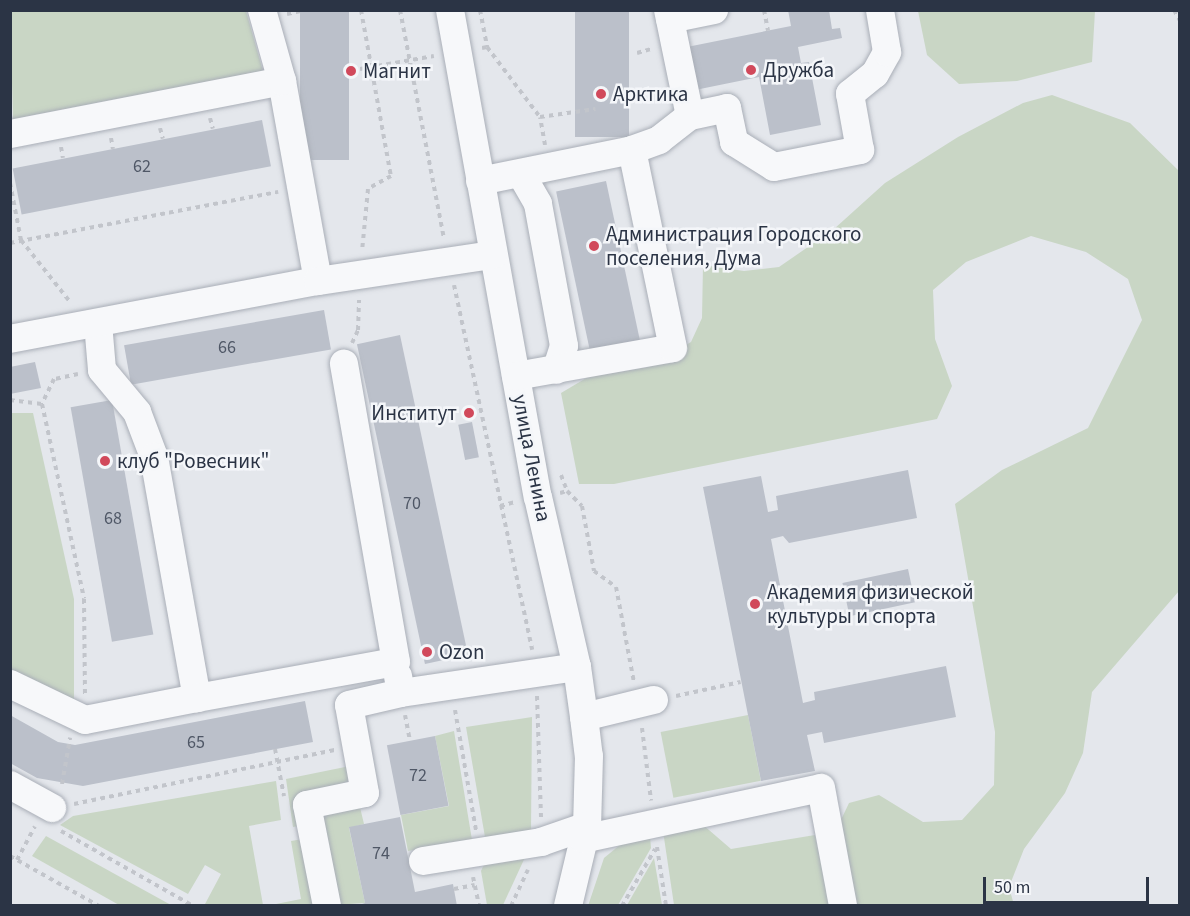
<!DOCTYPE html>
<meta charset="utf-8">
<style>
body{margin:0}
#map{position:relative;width:1190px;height:916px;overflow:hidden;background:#e4e7ec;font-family:"Source Sans 3",sans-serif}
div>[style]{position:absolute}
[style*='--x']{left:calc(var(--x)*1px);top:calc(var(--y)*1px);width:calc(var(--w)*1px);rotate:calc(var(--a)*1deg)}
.green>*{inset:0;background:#c9d6c5;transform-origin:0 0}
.building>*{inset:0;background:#bbc0ca;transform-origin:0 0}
.path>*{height:4px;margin-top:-2px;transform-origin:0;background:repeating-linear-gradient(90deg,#c2c5cb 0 4.5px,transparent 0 9px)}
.roads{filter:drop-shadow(0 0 2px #a9aeb7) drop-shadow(0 0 2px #a9aeb7)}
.minor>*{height:28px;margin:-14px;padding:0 14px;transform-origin:14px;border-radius:14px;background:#f7f8fa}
.dots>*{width:16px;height:16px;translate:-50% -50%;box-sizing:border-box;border:3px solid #f4f6f9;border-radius:50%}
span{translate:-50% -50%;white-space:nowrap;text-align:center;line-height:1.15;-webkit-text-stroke:5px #f4f6f9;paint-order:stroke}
.number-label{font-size:18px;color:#4f5766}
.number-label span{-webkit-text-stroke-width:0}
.poi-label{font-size:21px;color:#2b3445}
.left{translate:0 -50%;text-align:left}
.right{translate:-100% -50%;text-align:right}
.street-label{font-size:21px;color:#2b3445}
.frame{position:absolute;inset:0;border:12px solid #2b3445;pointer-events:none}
.scale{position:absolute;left:983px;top:877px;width:166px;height:27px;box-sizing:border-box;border:3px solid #2b3445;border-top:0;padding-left:8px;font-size:18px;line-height:21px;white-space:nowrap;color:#2b3445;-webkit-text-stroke:4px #f4f6f9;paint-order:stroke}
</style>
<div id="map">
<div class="green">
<i style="clip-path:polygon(10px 11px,246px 11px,263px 71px,13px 119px)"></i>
<i style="clip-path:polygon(918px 11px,1095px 11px,1092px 62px,1017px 81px,959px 84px,927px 55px)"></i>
<i style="clip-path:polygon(1052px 95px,1130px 123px,1179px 171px,1179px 591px,1092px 692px,1083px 753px,1065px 793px,1024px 849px,1009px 887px,1014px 905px,855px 905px,839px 824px,849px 803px,879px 795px,923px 822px,962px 820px,994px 785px,995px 732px,955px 504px,1002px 470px,1088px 428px,1142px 320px,1128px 279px,1086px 252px,1031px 236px,966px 262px,933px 290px,935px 339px,952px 386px,937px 419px,614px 484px,579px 484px,561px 393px,588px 377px,648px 367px,691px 342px,702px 318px,703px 265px,744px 271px,779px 267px,834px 229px,885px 183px,958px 137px,1023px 103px)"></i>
<i style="clip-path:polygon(10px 413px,33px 413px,74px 599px,74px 706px,11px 671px)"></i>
<i style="left:748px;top:715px;width:67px;height:89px;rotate:79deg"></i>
<i style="clip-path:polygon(532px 717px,531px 832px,485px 837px,466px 727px)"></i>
<i style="clip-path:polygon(454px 731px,472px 840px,408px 851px,401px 815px,449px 806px,435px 736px)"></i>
<i style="clip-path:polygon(350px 766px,353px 786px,305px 825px,293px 827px,286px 779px)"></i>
<i style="clip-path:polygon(276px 781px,281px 820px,249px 826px,263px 905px,208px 905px,205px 904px,221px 874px,205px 865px,188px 894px,60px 825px,73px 816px)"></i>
<i style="clip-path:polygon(359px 803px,364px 824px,349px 828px,365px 903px,335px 905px,316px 812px)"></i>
<i style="clip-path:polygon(702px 824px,731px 849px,815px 835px,831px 905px,674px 905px,663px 831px)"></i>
<i style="clip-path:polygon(46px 836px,171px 905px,119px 905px,32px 856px)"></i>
<i style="clip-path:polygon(650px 836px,651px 848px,618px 905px,588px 906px,604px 858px,621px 844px)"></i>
<i style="clip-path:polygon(309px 838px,321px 905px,266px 906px,301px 899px,291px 841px)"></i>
<i style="clip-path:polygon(527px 853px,503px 905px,487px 905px,481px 871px,486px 860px)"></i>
<i style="clip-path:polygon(654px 858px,662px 905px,627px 905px)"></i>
</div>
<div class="building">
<i style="left:300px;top:10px;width:49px;height:150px"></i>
<i style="left:575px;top:10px;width:54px;height:127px"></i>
<i style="clip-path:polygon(788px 10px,829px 10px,832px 29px,840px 28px,842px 38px,798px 47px,801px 63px,809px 62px,821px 125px,770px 135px,759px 77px,695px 90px,687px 47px,791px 26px)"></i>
<i style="left:262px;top:120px;width:47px;height:254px;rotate:79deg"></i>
<i style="left:606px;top:181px;width:167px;height:51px;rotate:78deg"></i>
<i style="left:324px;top:310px;width:40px;height:203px;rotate:80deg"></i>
<i style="left:400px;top:335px;width:327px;height:44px;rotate:78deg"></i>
<i style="clip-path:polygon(35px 362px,41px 388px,10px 394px,10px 367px)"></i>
<i style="left:112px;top:400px;width:238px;height:42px;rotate:80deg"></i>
<i style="left:472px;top:422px;width:36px;height:14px;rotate:79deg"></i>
<i style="clip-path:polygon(908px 470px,917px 518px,789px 543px,783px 536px,771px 539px,803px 703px,815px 700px,814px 692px,946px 666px,956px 717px,824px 743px,822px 732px,807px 735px,815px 771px,761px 781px,703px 487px,761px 476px,768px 512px,778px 510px,776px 496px)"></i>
<i style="left:908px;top:569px;width:34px;height:67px;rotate:78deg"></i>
<i style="clip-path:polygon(305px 701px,313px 742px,83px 786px,37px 778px,10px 763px,10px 715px,58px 742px,75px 745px)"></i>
<i style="left:435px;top:736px;width:71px;height:49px;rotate:79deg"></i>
<i style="clip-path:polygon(400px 817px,415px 892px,453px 884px,457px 906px,356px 906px,365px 903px,349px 827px)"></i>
</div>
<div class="path">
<i style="--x:361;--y:10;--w:169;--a:79.8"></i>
<i style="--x:391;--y:176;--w:26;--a:151"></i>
<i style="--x:368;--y:189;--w:62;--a:95.5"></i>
<i style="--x:400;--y:10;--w:233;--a:79.1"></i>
<i style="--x:480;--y:10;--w:38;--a:79"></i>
<i style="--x:764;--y:10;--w:21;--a:79"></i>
<i style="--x:1174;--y:10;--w:13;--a:61"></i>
<i style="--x:287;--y:14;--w:14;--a:-12"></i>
<i style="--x:482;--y:48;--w:5;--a:-11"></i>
<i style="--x:487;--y:47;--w:88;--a:52.9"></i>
<i style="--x:637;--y:53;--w:15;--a:-16"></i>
<i style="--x:360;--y:69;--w:75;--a:-10"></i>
<i style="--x:210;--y:118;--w:11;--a:75"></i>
<i style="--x:160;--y:128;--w:11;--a:75"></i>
<i style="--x:111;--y:138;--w:11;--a:80"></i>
<i style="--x:545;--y:145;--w:28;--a:-100"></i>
<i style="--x:540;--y:117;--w:56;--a:-8.3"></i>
<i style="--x:61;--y:147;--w:11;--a:80"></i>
<i style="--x:10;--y:183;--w:58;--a:79.1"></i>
<i style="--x:21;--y:240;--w:80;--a:51.6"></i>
<i style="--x:10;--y:243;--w:273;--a:-10.8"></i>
<i style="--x:454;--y:285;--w:373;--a:77.9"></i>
<i style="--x:352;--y:343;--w:14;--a:-65"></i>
<i style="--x:358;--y:330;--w:30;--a:-88"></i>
<i style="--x:78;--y:374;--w:25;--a:168"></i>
<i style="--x:54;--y:379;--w:28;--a:116"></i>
<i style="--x:42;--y:404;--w:199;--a:77.8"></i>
<i style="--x:84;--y:599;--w:95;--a:89.4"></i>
<i style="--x:10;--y:400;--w:32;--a:7"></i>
<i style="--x:561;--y:475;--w:17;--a:69"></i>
<i style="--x:560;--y:493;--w:7;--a:-16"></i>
<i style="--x:567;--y:491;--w:21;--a:45"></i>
<i style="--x:582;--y:506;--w:66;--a:79.5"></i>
<i style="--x:594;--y:571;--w:27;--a:36"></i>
<i style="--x:616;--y:587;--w:97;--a:79.3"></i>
<i style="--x:500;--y:506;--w:16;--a:-15"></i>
<i style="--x:537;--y:696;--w:122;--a:88.1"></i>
<i style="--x:676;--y:696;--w:66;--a:-12.2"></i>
<i style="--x:455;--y:710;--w:122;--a:80.1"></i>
<i style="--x:405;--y:715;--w:26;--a:79"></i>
<i style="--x:642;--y:728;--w:73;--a:82.9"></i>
<i style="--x:275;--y:749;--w:48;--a:79.2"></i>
<i style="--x:62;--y:784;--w:47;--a:-80.1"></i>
<i style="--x:74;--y:804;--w:266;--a:-11.7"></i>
<i style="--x:61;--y:831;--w:152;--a:29.6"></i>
<i style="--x:657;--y:847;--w:60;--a:81.3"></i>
<i style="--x:10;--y:856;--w:102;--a:29.3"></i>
<i style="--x:17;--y:860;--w:38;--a:-62"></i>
<i style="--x:473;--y:877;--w:30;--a:78"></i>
<i style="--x:454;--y:889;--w:21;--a:-11"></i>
<i style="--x:511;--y:906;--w:40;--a:-65"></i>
<i style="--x:622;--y:906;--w:66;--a:-59.9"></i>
</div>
<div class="roads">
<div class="minor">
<i style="--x:450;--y:10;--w:495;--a:79.8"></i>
<i style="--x:538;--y:497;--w:174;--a:77.1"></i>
<i style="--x:577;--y:667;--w:50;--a:82"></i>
<i style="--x:584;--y:717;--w:39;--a:83"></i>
<i style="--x:589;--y:756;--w:70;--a:91.6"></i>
<i style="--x:587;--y:826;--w:82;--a:103.4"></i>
<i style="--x:668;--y:10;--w:108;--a:78.3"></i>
<i style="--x:670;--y:19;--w:45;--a:-11.6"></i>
<i style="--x:282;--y:81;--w:203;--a:79.8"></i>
<i style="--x:10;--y:134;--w:277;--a:-11"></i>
<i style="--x:282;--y:81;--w:74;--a:-105.7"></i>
<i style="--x:521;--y:174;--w:34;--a:60"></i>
<i style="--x:538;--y:204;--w:144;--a:79.6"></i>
<i style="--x:564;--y:346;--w:25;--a:108"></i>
<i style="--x:480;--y:181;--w:155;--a:-11.5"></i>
<i style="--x:632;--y:150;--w:29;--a:-20"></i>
<i style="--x:659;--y:140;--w:39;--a:-38"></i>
<i style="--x:690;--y:116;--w:38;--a:-12"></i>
<i style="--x:727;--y:108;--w:35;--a:78"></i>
<i style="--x:734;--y:142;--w:47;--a:32"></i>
<i style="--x:774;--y:167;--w:88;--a:-11.2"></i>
<i style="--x:860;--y:150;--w:57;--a:-100.1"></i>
<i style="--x:850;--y:94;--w:32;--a:-39"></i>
<i style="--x:875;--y:74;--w:25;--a:-61"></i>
<i style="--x:887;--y:52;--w:43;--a:-99.5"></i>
<i style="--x:98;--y:323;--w:47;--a:85.1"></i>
<i style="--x:102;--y:370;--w:55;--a:50.2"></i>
<i style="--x:137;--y:412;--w:48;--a:69.3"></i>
<i style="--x:154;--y:457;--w:245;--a:79.9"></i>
<i style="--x:197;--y:698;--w:202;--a:-10.3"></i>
<i style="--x:396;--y:662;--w:303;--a:-99.9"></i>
<i style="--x:10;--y:339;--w:313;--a:-10.7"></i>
<i style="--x:318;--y:281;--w:177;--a:-8.5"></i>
<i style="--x:516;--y:376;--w:159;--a:-10.1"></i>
<i style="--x:673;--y:348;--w:202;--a:-101.7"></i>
<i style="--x:398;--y:676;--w:17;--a:80"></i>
<i style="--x:401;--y:693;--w:178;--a:-8.4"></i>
<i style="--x:10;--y:684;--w:83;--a:25.6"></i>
<i style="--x:85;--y:720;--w:114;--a:-11.1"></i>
<i style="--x:584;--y:717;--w:72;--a:-13.7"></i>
<i style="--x:10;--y:785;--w:48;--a:28.7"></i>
<i style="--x:583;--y:839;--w:243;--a:-12.1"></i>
<i style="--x:821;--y:788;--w:120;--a:79.4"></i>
<i style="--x:423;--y:861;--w:120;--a:-9.1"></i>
<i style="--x:541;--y:842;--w:49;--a:-19.2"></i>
<i style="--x:327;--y:906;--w:103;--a:-101.2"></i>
<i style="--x:307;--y:805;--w:59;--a:-11.7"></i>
<i style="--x:365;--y:793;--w:89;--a:-100.3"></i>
<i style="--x:349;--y:705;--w:53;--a:-13"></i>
</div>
</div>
<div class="dots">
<i style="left:751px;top:70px;background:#d1495b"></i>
<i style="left:351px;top:71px;background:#d1495b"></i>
<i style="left:601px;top:94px;background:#d1495b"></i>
<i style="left:594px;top:246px;background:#d1495b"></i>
<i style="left:469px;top:413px;background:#d1495b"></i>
<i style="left:105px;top:461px;background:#d1495b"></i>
<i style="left:755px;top:604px;background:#d1495b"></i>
<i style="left:427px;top:652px;background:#d1495b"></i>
</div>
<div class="number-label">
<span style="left:142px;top:167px">62</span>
<span style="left:227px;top:348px">66</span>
<span style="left:412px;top:504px">70</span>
<span style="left:113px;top:519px">68</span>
<span style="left:196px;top:743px">65</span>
<span style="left:418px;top:776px">72</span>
<span style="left:381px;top:854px">74</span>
</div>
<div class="poi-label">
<span class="left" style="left:763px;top:70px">Дружба</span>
<span class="left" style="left:363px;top:71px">Магнит</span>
<span class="left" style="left:613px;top:94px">Арктика</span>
<span class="left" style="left:606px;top:246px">Администрация Городского<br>поселения, Дума</span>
<span class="right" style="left:457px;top:413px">Институт</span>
<span class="left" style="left:117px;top:461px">клуб "Ровесник"</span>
<span class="left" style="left:767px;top:604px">Академия физической<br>культуры и спорта</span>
<span class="left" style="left:439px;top:652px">Ozon</span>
</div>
<div class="street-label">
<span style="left:532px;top:458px;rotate:79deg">улица Ленина</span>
</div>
<div class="frame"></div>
<div class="scale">50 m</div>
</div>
